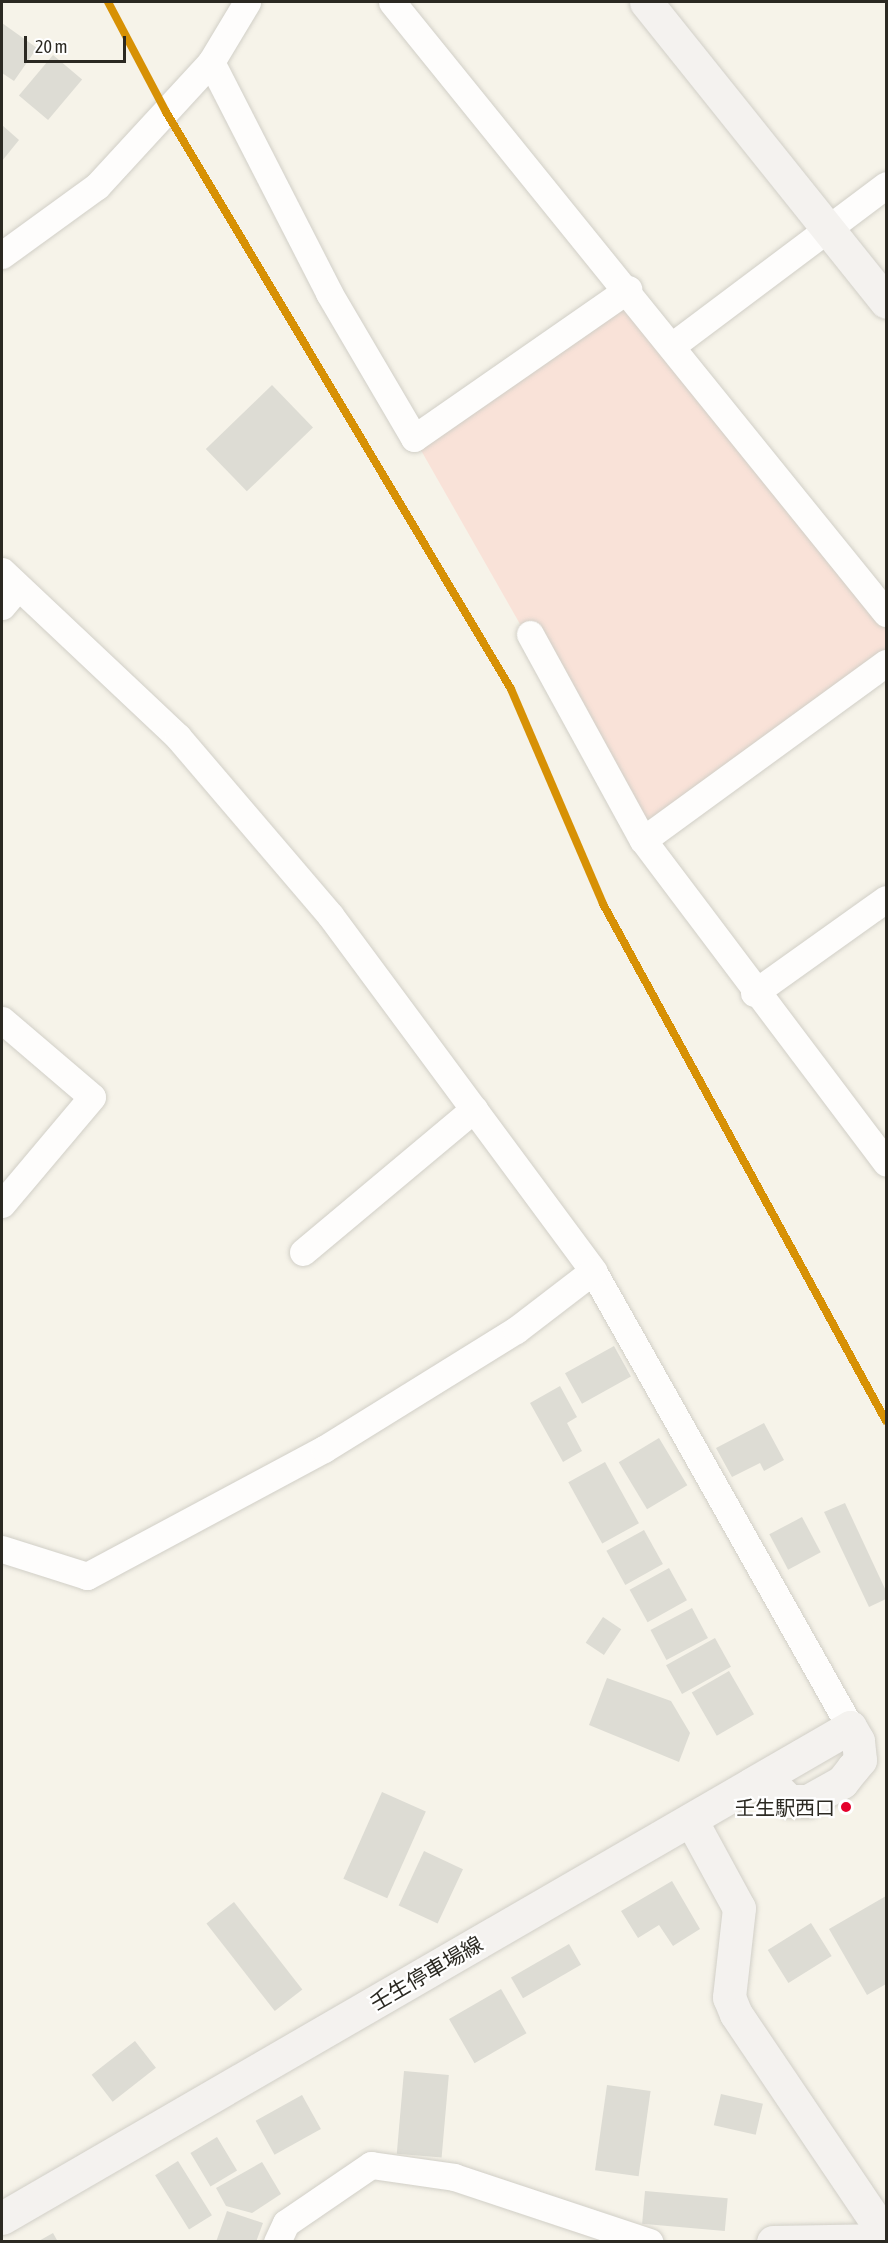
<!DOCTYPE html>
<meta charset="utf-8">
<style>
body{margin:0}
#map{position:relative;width:888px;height:2243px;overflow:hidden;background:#f6f3e9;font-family:"Asap Condensed","Noto Sans JP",sans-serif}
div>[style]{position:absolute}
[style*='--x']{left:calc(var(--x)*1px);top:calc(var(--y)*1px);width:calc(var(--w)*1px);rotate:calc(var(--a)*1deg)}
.green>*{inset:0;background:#f9e2d8}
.building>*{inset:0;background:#dddcd4;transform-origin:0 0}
.roads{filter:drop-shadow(0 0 2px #d1cfc7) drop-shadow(0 0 2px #d1cfc7)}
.street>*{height:27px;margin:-13.5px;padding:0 13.5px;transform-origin:13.5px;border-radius:13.5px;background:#fefdfc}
.secondary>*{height:33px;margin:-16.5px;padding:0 16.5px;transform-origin:16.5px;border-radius:16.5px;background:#f4f2ef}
.rail-1>*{height:8px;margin:-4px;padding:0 4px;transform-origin:4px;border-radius:4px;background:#d79105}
.dots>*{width:16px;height:16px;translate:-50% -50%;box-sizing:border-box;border:3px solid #fff;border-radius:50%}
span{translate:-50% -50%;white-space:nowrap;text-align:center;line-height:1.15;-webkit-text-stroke:4.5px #fff;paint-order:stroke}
.bus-label{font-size:20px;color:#2b2922}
.right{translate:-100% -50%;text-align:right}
.street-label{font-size:21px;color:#2b2922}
.frame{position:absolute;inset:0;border:3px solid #2b2922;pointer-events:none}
.scale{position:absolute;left:24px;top:36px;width:102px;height:27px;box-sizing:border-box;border:3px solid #2b2922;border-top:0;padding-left:8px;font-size:18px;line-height:21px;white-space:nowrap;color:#2b2922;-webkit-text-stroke:4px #fff;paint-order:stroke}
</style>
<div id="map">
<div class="green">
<i style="clip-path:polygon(628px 289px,886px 613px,886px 663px,643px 840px,414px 438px)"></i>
</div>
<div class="building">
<i style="clip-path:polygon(2px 23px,37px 48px,14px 81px,2px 73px)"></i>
<i style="left:53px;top:55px;width:38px;height:53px;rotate:40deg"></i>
<i style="clip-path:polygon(2px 125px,19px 140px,2px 161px)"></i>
<i style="left:272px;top:385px;width:59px;height:92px;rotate:46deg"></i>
<i style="left:614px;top:1346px;width:35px;height:56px;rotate:61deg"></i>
<i style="clip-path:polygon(560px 1386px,577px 1417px,567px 1423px,582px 1451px,563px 1462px,530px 1403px)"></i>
<i style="clip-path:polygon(764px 1423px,784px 1460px,764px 1471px,760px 1463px,732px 1477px,716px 1448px)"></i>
<i style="left:659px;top:1438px;width:55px;height:47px;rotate:59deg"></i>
<i style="left:605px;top:1462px;width:70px;height:42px;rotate:61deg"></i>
<i style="clip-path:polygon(845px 1503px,886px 1591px,886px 1599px,869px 1607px,824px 1512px)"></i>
<i style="left:802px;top:1517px;width:40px;height:37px;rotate:62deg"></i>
<i style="left:644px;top:1530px;width:39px;height:43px;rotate:61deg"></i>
<i style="left:669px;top:1568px;width:37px;height:45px;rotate:61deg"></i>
<i style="left:692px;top:1608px;width:34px;height:47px;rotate:62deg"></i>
<i style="left:603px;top:1617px;width:22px;height:31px;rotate:34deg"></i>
<i style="left:715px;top:1638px;width:33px;height:56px;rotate:61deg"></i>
<i style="left:729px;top:1671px;width:50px;height:43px;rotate:60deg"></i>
<i style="clip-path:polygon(607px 1678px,671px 1701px,690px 1733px,679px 1762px,589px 1725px)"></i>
<i style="left:382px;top:1792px;width:48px;height:95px;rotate:24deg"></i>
<i style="left:424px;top:1851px;width:43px;height:60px;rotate:25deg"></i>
<i style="clip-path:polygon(672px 1881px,700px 1929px,673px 1946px,659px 1925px,638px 1938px,621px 1911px)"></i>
<i style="clip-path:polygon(886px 1896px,886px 1984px,867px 1995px,829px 1929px)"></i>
<i style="left:234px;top:1902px;width:111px;height:35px;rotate:52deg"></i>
<i style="left:811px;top:1923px;width:39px;height:51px;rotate:58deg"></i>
<i style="left:569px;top:1944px;width:24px;height:67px;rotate:60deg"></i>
<i style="left:501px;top:1989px;width:51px;height:60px;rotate:60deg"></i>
<i style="left:135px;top:2041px;width:34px;height:55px;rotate:52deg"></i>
<i style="left:404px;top:2071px;width:45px;height:83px;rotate:5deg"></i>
<i style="left:607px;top:2085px;width:44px;height:86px;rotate:8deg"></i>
<i style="left:721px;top:2094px;width:43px;height:32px;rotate:13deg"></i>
<i style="left:302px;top:2095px;width:39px;height:53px;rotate:61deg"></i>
<i style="left:217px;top:2137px;width:39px;height:31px;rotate:59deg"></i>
<i style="left:178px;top:2161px;width:64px;height:27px;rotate:58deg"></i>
<i style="clip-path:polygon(262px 2162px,281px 2194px,252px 2213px,226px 2206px,216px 2188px)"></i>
<i style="left:645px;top:2191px;width:83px;height:33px;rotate:5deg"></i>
<i style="clip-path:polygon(227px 2211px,263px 2223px,256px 2242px,216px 2242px)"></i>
<i style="clip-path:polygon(53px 2233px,58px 2242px,37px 2242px)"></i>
</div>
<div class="roads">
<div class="street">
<i style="--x:392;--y:2;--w:786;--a:51.04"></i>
<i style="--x:211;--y:62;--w:259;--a:62.9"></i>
<i style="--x:329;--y:293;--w:168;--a:59.6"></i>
<i style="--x:414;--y:438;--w:261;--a:-34.8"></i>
<i style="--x:2;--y:255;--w:117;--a:-36"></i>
<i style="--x:97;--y:186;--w:168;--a:-47.4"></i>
<i style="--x:211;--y:62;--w:70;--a:-59"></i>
<i style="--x:673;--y:345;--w:266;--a:-36.9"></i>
<i style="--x:2;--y:571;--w:242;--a:43.3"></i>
<i style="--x:178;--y:737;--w:234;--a:49.5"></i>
<i style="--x:330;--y:915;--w:443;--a:53.5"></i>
<i style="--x:593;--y:1271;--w:523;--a:60.59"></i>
<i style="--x:2;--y:606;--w:25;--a:-50"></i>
<i style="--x:530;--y:634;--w:235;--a:61.3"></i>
<i style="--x:643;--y:840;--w:404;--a:53"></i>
<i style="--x:643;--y:840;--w:301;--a:-36.1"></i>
<i style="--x:754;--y:993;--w:162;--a:-35.5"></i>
<i style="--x:2;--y:1020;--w:118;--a:40.5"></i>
<i style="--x:92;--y:1097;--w:140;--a:130.1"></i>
<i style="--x:303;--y:1252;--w:223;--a:-39.9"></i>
<i style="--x:2;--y:1549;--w:89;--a:17.6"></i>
<i style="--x:87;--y:1576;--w:269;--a:-28.2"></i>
<i style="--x:324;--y:1449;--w:226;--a:-31.8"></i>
<i style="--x:516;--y:1330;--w:97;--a:-37.5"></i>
<i style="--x:277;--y:2242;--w:21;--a:-65"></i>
<i style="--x:286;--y:2223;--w:103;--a:-34.3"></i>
<i style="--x:371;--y:2165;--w:84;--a:8.2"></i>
<i style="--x:454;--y:2177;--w:206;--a:18.4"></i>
</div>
<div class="secondary">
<i style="--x:646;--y:2;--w:384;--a:51.3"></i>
<i style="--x:691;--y:1820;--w:100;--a:61.4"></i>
<i style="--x:739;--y:1908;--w:90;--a:96.4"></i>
<i style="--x:729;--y:1997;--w:18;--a:68"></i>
<i style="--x:736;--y:2014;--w:268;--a:56"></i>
<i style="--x:2;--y:2218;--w:980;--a:-30.07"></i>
<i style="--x:850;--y:1727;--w:16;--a:60"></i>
<i style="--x:858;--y:1741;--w:19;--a:84"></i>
<i style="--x:860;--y:1760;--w:11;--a:131"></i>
<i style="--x:853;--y:1768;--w:18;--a:128"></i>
<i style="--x:842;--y:1782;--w:39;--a:151"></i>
<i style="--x:808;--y:1801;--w:19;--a:180"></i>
<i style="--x:789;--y:1801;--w:34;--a:-135"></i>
<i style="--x:773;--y:2242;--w:113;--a:-1"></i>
</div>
</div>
<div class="rail-1">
<i style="--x:108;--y:2;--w:124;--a:62.2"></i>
<i style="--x:166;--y:112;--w:672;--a:59.12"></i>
<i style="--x:511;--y:689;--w:234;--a:66.8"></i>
<i style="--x:603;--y:904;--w:589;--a:61.3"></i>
</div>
<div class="dots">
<i style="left:846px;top:1807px;background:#e4002b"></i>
</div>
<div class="bus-label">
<span class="right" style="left:835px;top:1807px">壬生駅西口</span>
</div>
<div class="street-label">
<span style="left:426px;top:1973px;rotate:-30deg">壬生停車場線</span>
</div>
<div class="frame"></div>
<div class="scale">20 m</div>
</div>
